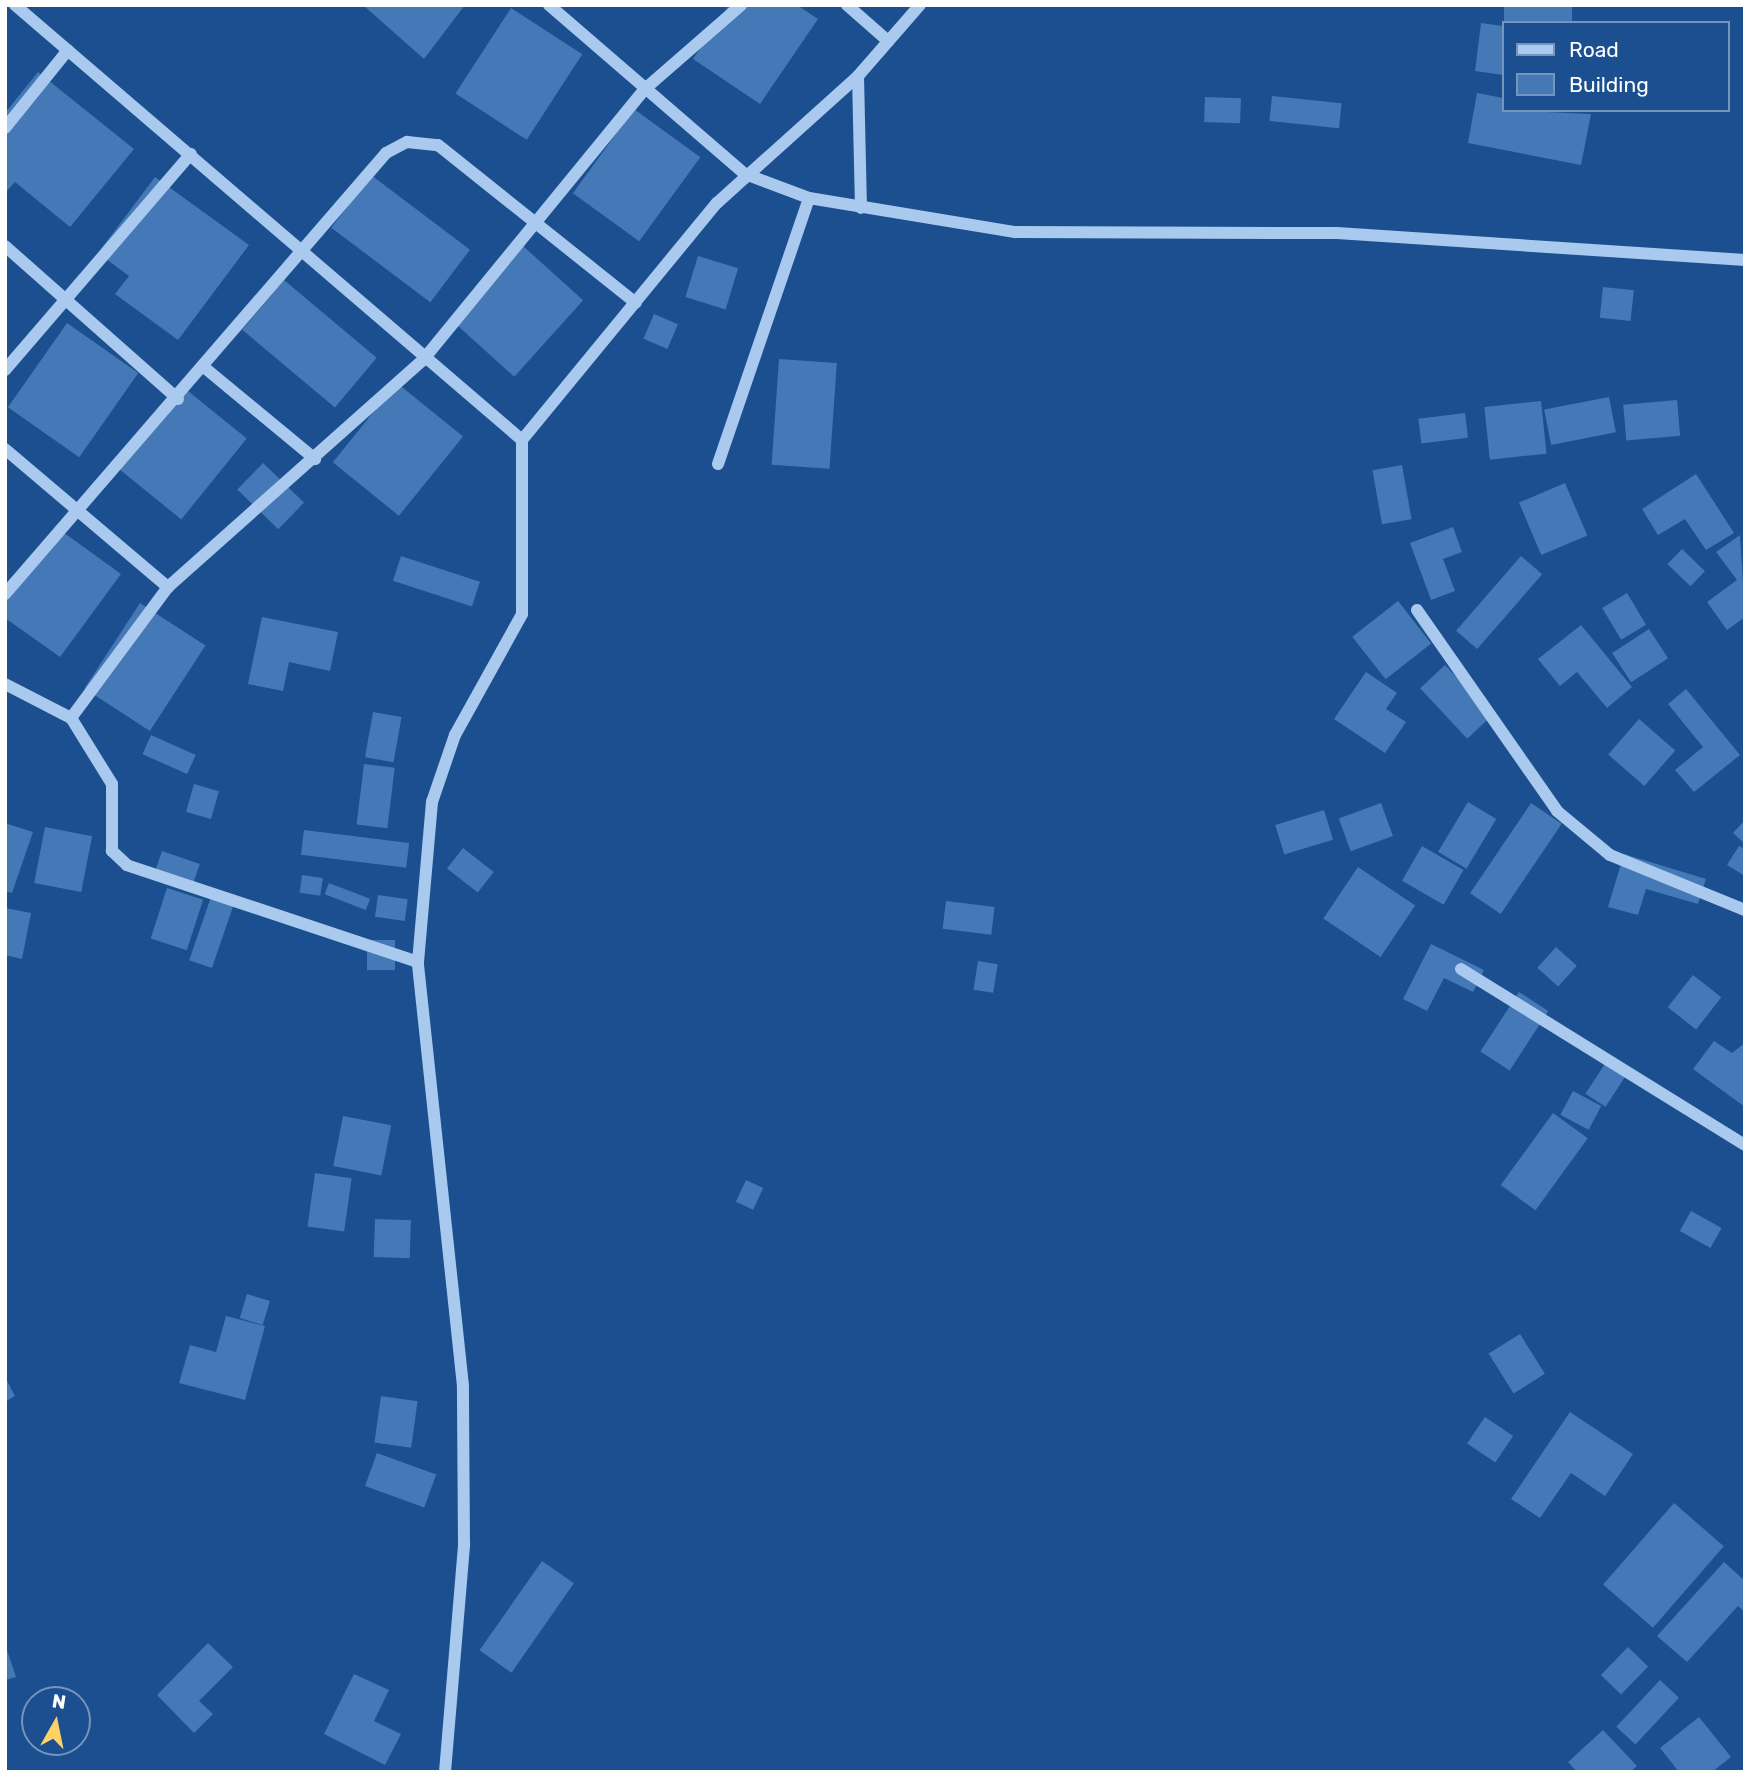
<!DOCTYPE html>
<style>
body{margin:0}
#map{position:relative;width:1750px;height:1777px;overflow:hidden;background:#1b4f8f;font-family:Rubik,sans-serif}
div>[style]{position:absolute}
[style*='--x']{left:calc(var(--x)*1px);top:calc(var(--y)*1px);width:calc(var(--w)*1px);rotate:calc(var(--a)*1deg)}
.building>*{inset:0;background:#4478b7;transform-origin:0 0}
.minor>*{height:12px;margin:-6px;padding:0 6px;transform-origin:6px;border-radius:6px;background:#a9c9ee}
span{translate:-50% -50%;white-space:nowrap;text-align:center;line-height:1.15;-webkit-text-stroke:6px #1b4f8f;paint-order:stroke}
.frame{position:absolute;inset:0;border:7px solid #fff;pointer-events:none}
.legend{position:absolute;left:1502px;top:21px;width:228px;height:91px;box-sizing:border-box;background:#1b4f8f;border:2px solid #7695bc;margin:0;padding:9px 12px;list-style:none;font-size:21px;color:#fff}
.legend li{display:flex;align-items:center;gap:14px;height:35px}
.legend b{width:35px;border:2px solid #7695bc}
.north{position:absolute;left:21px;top:1686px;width:70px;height:70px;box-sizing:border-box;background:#1b4f8f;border:2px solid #7695bc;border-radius:50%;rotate:9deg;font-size:19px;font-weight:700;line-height:28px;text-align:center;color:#fff}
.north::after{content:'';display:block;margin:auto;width:24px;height:32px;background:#ffd166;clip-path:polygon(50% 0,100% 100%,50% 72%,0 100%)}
</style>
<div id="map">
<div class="building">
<i style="clip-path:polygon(363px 5px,465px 5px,424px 59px)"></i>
<i style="clip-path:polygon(729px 5px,797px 5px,818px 19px,760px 104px,693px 59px)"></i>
<i style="left:1504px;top:5px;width:68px;height:18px"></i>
<i style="left:511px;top:8px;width:85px;height:102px;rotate:33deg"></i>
<i style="clip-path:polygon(1481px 23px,1503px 26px,1503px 75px,1475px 71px)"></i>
<i style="clip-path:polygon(38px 72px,134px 149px,70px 227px,15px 182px,5px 193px,5px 113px)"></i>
<i style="clip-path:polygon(1477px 93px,1503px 98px,1503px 110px,1591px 114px,1581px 165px,1468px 143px)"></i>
<i style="left:1272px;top:96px;width:70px;height:25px;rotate:6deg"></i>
<i style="left:1205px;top:97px;width:36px;height:25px;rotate:2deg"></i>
<i style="left:634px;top:109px;width:82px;height:104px;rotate:36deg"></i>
<i style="left:371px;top:175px;width:124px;height:66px;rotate:37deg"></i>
<i style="clip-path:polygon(155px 177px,249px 245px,178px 340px,115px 294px,129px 276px,98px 253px)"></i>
<i style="left:523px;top:246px;width:81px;height:103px;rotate:42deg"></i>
<i style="left:698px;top:256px;width:42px;height:43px;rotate:17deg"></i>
<i style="left:284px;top:280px;width:121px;height:65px;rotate:40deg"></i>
<i style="left:1603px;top:287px;width:31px;height:31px;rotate:6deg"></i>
<i style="left:654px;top:314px;width:26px;height:27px;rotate:23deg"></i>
<i style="left:67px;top:323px;width:87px;height:103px;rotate:35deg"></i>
<i style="left:779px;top:359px;width:58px;height:106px;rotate:4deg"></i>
<i style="left:397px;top:383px;width:85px;height:102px;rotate:39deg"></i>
<i style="left:183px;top:387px;width:82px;height:104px;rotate:39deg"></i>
<i style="left:1609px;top:397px;width:36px;height:66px;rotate:79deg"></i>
<i style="left:1677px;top:400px;width:36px;height:54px;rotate:85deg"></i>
<i style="left:1541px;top:401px;width:53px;height:57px;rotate:84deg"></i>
<i style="left:1465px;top:413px;width:25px;height:47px;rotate:83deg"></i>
<i style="left:263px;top:463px;width:57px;height:37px;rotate:44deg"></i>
<i style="left:1402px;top:465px;width:55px;height:30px;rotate:80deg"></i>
<i style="clip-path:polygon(1696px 474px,1734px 533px,1706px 550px,1685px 519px,1658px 535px,1642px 509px)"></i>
<i style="left:1565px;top:483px;width:57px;height:50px;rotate:67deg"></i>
<i style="clip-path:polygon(56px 527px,121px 574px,60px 657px,5px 618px,5px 596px)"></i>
<i style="clip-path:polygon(1453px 527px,1462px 552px,1443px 559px,1455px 591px,1431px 600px,1410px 543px)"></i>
<i style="clip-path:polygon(1740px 535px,1745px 617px,1727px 630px,1707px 602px,1737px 580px,1716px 552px)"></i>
<i style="left:1682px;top:549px;width:32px;height:21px;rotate:44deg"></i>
<i style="left:401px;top:556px;width:83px;height:26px;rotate:18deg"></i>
<i style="left:1521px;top:556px;width:28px;height:99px;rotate:41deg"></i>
<i style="left:1627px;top:593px;width:37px;height:29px;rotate:59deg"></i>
<i style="left:1398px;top:601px;width:54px;height:58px;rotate:52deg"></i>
<i style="left:140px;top:603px;width:78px;height:102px;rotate:33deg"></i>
<i style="clip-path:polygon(262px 617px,338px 632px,330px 671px,289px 662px,283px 691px,248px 684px)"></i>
<i style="clip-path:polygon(1581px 625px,1632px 687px,1607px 708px,1577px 672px,1560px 686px,1538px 659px)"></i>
<i style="left:1649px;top:629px;width:35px;height:44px;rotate:57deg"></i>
<i style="left:1445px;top:665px;width:69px;height:34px;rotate:47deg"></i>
<i style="clip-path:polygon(1366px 672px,1397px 693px,1386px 709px,1406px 722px,1385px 753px,1334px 719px)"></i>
<i style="clip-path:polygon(1686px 689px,1740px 755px,1694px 792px,1675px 770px,1703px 747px,1668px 704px)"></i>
<i style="left:373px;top:712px;width:29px;height:46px;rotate:10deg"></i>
<i style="left:1639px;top:719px;width:48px;height:47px;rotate:41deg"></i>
<i style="left:151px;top:735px;width:49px;height:21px;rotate:24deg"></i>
<i style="left:364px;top:764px;width:31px;height:61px;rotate:7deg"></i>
<i style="left:194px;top:784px;width:26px;height:29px;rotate:16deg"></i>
<i style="left:1468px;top:802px;width:33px;height:58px;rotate:31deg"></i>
<i style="left:1381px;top:803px;width:35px;height:45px;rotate:70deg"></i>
<i style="left:1531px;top:803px;width:37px;height:109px;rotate:34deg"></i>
<i style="left:1324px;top:810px;width:31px;height:51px;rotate:73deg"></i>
<i style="clip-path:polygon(1745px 820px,1745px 844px,1733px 833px)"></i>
<i style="clip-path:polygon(5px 823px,33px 832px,12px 893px,5px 891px)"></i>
<i style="left:45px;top:827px;width:48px;height:57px;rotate:11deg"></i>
<i style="left:304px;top:830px;width:106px;height:25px;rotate:7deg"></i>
<i style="left:1422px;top:846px;width:48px;height:40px;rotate:30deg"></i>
<i style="clip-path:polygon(1739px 846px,1745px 849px,1745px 876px,1727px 865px)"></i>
<i style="left:463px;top:848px;width:39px;height:26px;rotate:38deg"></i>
<i style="left:162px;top:851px;width:40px;height:25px;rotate:19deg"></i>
<i style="clip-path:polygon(1624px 854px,1706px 879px,1698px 904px,1646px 889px,1638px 915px,1608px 907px)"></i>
<i style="left:1358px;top:867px;width:69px;height:62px;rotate:34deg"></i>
<i style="left:302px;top:875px;width:21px;height:18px;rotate:8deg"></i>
<i style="left:329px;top:883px;width:44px;height:12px;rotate:21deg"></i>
<i style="left:167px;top:888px;width:38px;height:53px;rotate:18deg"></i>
<i style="left:212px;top:894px;width:24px;height:70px;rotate:19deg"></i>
<i style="left:378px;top:895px;width:30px;height:22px;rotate:8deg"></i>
<i style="left:946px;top:901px;width:49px;height:28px;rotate:7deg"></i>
<i style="clip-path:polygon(5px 908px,31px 913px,22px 959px,5px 955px)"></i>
<i style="left:367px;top:940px;width:28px;height:30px"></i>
<i style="clip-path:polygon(1431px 944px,1484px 970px,1473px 992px,1444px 978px,1427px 1011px,1403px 999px)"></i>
<i style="left:1556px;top:947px;width:28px;height:28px;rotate:42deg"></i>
<i style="left:978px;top:961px;width:20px;height:29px;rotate:9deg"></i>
<i style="left:1693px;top:975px;width:36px;height:41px;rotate:38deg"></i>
<i style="left:1519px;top:992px;width:35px;height:71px;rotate:33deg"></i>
<i style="clip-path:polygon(1714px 1041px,1732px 1053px,1745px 1043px,1745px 1107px,1693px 1069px)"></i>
<i style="left:1610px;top:1056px;width:24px;height:45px;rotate:33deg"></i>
<i style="left:1573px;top:1091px;width:32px;height:27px;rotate:28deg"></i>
<i style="left:1553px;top:1113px;width:43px;height:89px;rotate:36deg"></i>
<i style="left:343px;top:1116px;width:49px;height:51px;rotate:11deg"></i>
<i style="left:315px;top:1173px;width:37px;height:54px;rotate:8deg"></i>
<i style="left:746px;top:1180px;width:19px;height:24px;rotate:25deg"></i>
<i style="left:1691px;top:1211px;width:35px;height:23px;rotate:29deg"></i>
<i style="left:375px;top:1219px;width:36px;height:38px;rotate:2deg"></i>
<i style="left:247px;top:1294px;width:24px;height:25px;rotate:17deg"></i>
<i style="clip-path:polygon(226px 1316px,265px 1326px,245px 1400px,179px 1383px,190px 1345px,216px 1352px)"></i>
<i style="left:1520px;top:1334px;width:47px;height:37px;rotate:58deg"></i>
<i style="clip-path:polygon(5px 1377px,15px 1396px,5px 1402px)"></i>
<i style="left:381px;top:1396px;width:37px;height:47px;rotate:8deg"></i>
<i style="clip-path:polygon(1570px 1412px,1633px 1454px,1605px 1496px,1571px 1473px,1540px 1518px,1511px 1499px)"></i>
<i style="left:1485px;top:1417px;width:34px;height:32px;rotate:34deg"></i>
<i style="left:377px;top:1453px;width:63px;height:35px;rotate:20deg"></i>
<i style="left:1674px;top:1503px;width:66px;height:108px;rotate:41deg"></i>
<i style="left:542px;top:1561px;width:39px;height:109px;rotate:35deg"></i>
<i style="clip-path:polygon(1724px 1562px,1745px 1581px,1745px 1612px,1738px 1606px,1687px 1662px,1657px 1636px)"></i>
<i style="clip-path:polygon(208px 1643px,233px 1667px,199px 1701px,213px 1714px,194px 1733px,157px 1695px)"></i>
<i style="clip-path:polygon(5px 1644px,16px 1677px,5px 1680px)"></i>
<i style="left:1628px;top:1647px;width:28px;height:39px;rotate:44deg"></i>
<i style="clip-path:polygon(354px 1674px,389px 1690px,374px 1721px,401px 1734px,385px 1765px,324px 1734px)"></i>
<i style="left:1660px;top:1680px;width:26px;height:64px;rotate:43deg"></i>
<i style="clip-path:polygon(1699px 1717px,1731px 1757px,1712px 1772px,1679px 1772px,1660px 1748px)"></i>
<i style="clip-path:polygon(1603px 1730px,1637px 1766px,1630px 1772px,1577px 1772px,1568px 1762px)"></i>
</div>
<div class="minor">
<i style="--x:15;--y:5;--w:668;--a:40.63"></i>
<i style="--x:549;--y:5;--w:259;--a:40.8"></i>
<i style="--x:745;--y:174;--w:68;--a:20.6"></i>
<i style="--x:809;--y:198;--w:209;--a:9.4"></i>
<i style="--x:1015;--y:232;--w:322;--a:0.2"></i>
<i style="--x:1337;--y:233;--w:409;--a:3.8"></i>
<i style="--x:847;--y:5;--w:55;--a:41.3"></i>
<i style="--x:858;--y:76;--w:132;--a:88.7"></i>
<i style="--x:5;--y:128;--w:100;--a:-51.1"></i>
<i style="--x:5;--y:246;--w:231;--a:41.5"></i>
<i style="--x:205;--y:368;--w:143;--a:39.6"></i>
<i style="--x:5;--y:370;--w:285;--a:-49.3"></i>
<i style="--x:5;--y:449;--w:214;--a:40.3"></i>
<i style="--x:718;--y:464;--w:281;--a:-71.1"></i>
<i style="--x:5;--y:594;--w:583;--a:-49.17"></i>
<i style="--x:386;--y:153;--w:24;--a:-28"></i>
<i style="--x:407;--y:142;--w:31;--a:6"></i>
<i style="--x:438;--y:145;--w:253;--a:38.6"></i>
<i style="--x:1417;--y:610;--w:245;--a:55.1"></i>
<i style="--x:1557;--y:811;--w:69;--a:39.7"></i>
<i style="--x:1610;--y:855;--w:146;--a:22.2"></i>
<i style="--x:5;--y:684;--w:74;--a:27.3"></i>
<i style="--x:418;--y:962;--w:307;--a:-161.6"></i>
<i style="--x:127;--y:865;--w:21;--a:-137"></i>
<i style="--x:112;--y:851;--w:67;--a:-90"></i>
<i style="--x:112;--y:784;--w:78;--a:-121.8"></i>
<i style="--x:71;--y:718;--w:163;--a:-53.5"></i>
<i style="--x:168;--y:587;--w:341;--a:-41.7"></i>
<i style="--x:423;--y:360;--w:352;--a:-50.7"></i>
<i style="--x:646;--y:88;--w:126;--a:-41.1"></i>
<i style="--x:1461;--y:969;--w:334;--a:31.8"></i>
<i style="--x:445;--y:1772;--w:229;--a:-85.2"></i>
<i style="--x:464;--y:1544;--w:158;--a:-90.4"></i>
<i style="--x:463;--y:1386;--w:426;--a:-96.1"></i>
<i style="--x:418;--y:962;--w:161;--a:-85"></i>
<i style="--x:432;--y:802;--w:71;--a:-71.1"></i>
<i style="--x:455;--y:735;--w:138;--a:-61"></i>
<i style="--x:522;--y:614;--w:174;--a:-90"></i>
<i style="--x:522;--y:440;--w:307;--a:-50.6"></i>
<i style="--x:717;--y:203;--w:190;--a:-42"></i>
<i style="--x:858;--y:76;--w:94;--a:-48.9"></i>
</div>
<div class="frame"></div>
<ul class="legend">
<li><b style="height:9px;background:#a9c9ee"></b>Road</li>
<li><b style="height:19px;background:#4478b7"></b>Building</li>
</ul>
<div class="north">N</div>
</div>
